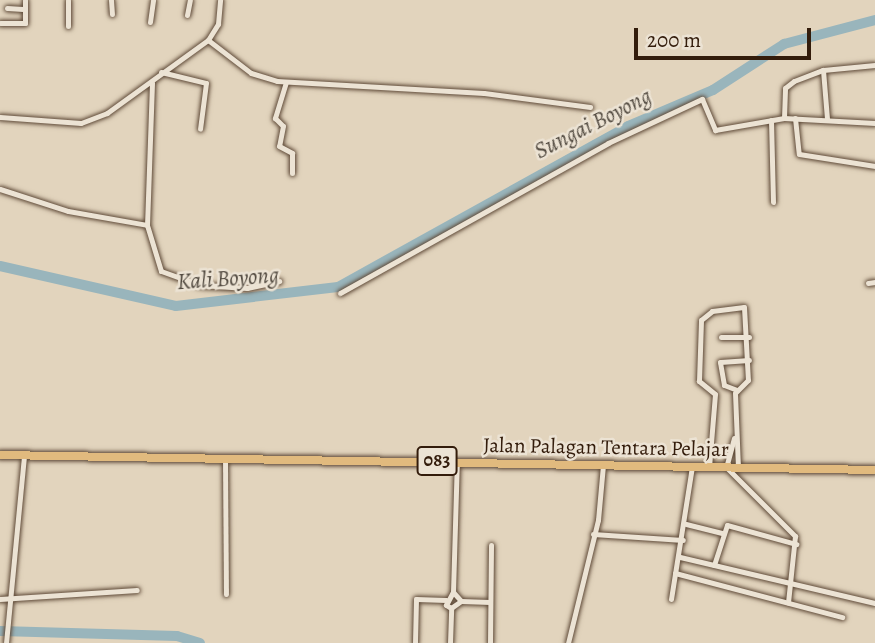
<!DOCTYPE html>
<style>
body{margin:0}
#map{position:relative;width:875px;height:643px;overflow:hidden;background:#e2d4bd;font-family:Alegreya,serif}
div>[style]{position:absolute}
[style*='--x']{left:calc(var(--x)*1px);top:calc(var(--y)*1px);width:calc(var(--w)*1px);rotate:calc(var(--a)*1deg)}
.river>*{height:10px;margin:-5px;padding:0 5px;transform-origin:5px;border-radius:5px;background:#99b5bc}
.roads{filter:drop-shadow(0 0 2px #5f4a38) drop-shadow(0 0 2px #5f4a38)}
.minor>*{height:5px;margin:-2.5px;padding:0 2.5px;transform-origin:2.5px;border-radius:2.5px;background:#ece3d4}
.primary>*{height:8px;margin:-4px;padding:0 4px;transform-origin:4px;border-radius:4px;background:#e1ba7e}
span{translate:-50% -50%;white-space:nowrap;text-align:center;line-height:1.15;-webkit-text-stroke:5px #ece3d4;paint-order:stroke}
.shield-label span{padding:2px 5px;background:#ece3d4;border:2px solid;border-radius:5px;-webkit-text-stroke-width:0}
.shield-label{font-size:19px;color:#331c0b;font-weight:700}
.street-label{font-size:21px;color:#331c0b}
.water-label{font-size:23px;color:#524a40;font-style:italic}
.scale{position:absolute;left:634px;top:28px;width:177px;height:32px;box-sizing:border-box;border:4px solid #331c0b;border-top:0;padding-left:9px;font-size:21px;line-height:24px;white-space:nowrap;color:#331c0b;-webkit-text-stroke:5px #ece3d4;paint-order:stroke}
</style>
<div id="map">
<div class="river">
<i style="--x:0;--y:266;--w:180;--a:12.8"></i>
<i style="--x:176;--y:306;--w:163;--a:-6.7"></i>
<i style="--x:338;--y:287;--w:332;--a:-29"></i>
<i style="--x:628;--y:126;--w:92;--a:-23"></i>
<i style="--x:713;--y:90;--w:85;--a:-32.9"></i>
<i style="--x:784;--y:44;--w:94;--a:-14.8"></i>
<i style="--x:0;--y:631;--w:177;--a:1.6"></i>
<i style="--x:177;--y:636;--w:24;--a:17"></i>
</div>
<div class="roads">
<div class="minor">
<i style="--x:68;--y:0;--w:26;--a:90"></i>
<i style="--x:111;--y:0;--w:14;--a:86"></i>
<i style="--x:7;--y:8;--w:16;--a:4"></i>
<i style="--x:187;--y:15;--w:15;--a:-79"></i>
<i style="--x:150;--y:22;--w:22;--a:-82"></i>
<i style="--x:0;--y:23;--w:25;--a:0"></i>
<i style="--x:25;--y:23;--w:23;--a:-90"></i>
<i style="--x:208;--y:40;--w:54;--a:37.5"></i>
<i style="--x:251;--y:73;--w:27;--a:17"></i>
<i style="--x:277;--y:81;--w:207;--a:3.3"></i>
<i style="--x:484;--y:93;--w:107;--a:7.5"></i>
<i style="--x:823;--y:70;--w:49;--a:85.3"></i>
<i style="--x:161;--y:72;--w:46;--a:13.7"></i>
<i style="--x:206;--y:83;--w:46;--a:97.4"></i>
<i style="--x:286;--y:82;--w:38;--a:107"></i>
<i style="--x:275;--y:118;--w:11;--a:45"></i>
<i style="--x:283;--y:126;--w:20;--a:101"></i>
<i style="--x:279;--y:146;--w:15;--a:28"></i>
<i style="--x:292;--y:153;--w:20;--a:90"></i>
<i style="--x:152;--y:83;--w:142;--a:92"></i>
<i style="--x:147;--y:225;--w:48;--a:73.1"></i>
<i style="--x:161;--y:271;--w:41;--a:19.7"></i>
<i style="--x:200;--y:285;--w:47;--a:3.7"></i>
<i style="--x:247;--y:288;--w:33;--a:-12"></i>
<i style="--x:0;--y:117;--w:81;--a:4.2"></i>
<i style="--x:81;--y:123;--w:28;--a:-21"></i>
<i style="--x:107;--y:113;--w:125;--a:-35.9"></i>
<i style="--x:208;--y:40;--w:19;--a:-58"></i>
<i style="--x:218;--y:24;--w:24;--a:-85"></i>
<i style="--x:784;--y:118;--w:30;--a:-88"></i>
<i style="--x:785;--y:88;--w:11;--a:-38"></i>
<i style="--x:794;--y:81;--w:31;--a:-21"></i>
<i style="--x:823;--y:70;--w:52;--a:-5.5"></i>
<i style="--x:795;--y:118;--w:36;--a:84"></i>
<i style="--x:799;--y:154;--w:77;--a:9"></i>
<i style="--x:771;--y:120;--w:82;--a:88.6"></i>
<i style="--x:0;--y:189;--w:71;--a:17.9"></i>
<i style="--x:68;--y:211;--w:80;--a:10"></i>
<i style="--x:868;--y:283;--w:7;--a:-8"></i>
<i style="--x:340;--y:293;--w:307;--a:-29.2"></i>
<i style="--x:608;--y:143;--w:104;--a:-25.1"></i>
<i style="--x:702;--y:99;--w:34;--a:67"></i>
<i style="--x:715;--y:130;--w:70;--a:-9.9"></i>
<i style="--x:784;--y:118;--w:91;--a:3.1"></i>
<i style="--x:721;--y:337;--w:28;--a:0"></i>
<i style="--x:737;--y:390;--w:14;--a:-159"></i>
<i style="--x:724;--y:385;--w:23;--a:-100"></i>
<i style="--x:720;--y:362;--w:29;--a:-4"></i>
<i style="--x:734;--y:438;--w:30;--a:105"></i>
<i style="--x:726;--y:467;--w:98;--a:45"></i>
<i style="--x:795;--y:536;--w:67;--a:96"></i>
<i style="--x:225;--y:458;--w:136;--a:89.6"></i>
<i style="--x:709;--y:467;--w:73;--a:-85.3"></i>
<i style="--x:715;--y:394;--w:21;--a:-141"></i>
<i style="--x:699;--y:381;--w:61;--a:-88.1"></i>
<i style="--x:701;--y:320;--w:14;--a:-39"></i>
<i style="--x:712;--y:311;--w:32;--a:-7"></i>
<i style="--x:744;--y:307;--w:73;--a:86.9"></i>
<i style="--x:748;--y:380;--w:18;--a:135"></i>
<i style="--x:735;--y:393;--w:74;--a:87.7"></i>
<i style="--x:686;--y:524;--w:37;--a:14"></i>
<i style="--x:593;--y:534;--w:90;--a:3.8"></i>
<i style="--x:680;--y:557;--w:200;--a:13.3"></i>
<i style="--x:714;--y:565;--w:42;--a:-72"></i>
<i style="--x:727;--y:525;--w:72;--a:15.4"></i>
<i style="--x:675;--y:573;--w:173;--a:14.8"></i>
<i style="--x:453;--y:592;--w:12;--a:48"></i>
<i style="--x:461;--y:601;--w:12;--a:145"></i>
<i style="--x:451;--y:608;--w:6;--a:-149"></i>
<i style="--x:446;--y:605;--w:15;--a:-62"></i>
<i style="--x:453;--y:592;--w:131;--a:-88.3"></i>
<i style="--x:0;--y:599;--w:137;--a:-3.8"></i>
<i style="--x:671;--y:599;--w:135;--a:-81"></i>
<i style="--x:461;--y:601;--w:29;--a:2"></i>
<i style="--x:6;--y:643;--w:187;--a:-84.5"></i>
<i style="--x:415;--y:643;--w:44;--a:-88.7"></i>
<i style="--x:416;--y:599;--w:30;--a:2"></i>
<i style="--x:450;--y:643;--w:35;--a:-88"></i>
<i style="--x:490;--y:643;--w:98;--a:-89.4"></i>
<i style="--x:568;--y:643;--w:127;--a:-76.3"></i>
<i style="--x:598;--y:520;--w:55;--a:-84.8"></i>
</div>
<div class="primary">
<i style="--x:0;--y:455;--w:875;--a:0.98"></i>
</div>
</div>
<div class="shield-label">
<span style="left:437px;top:461px">083</span>
</div>
<div class="street-label">
<span style="left:606px;top:447px;rotate:1deg">Jalan Palagan Tentara Pelajar</span>
</div>
<div class="water-label">
<span style="left:593px;top:124px;rotate:-27deg">Sungai Boyong</span>
<span style="left:228px;top:279px;rotate:-4deg">Kali Boyong</span>
</div>
<div class="scale">200 m</div>
</div>
